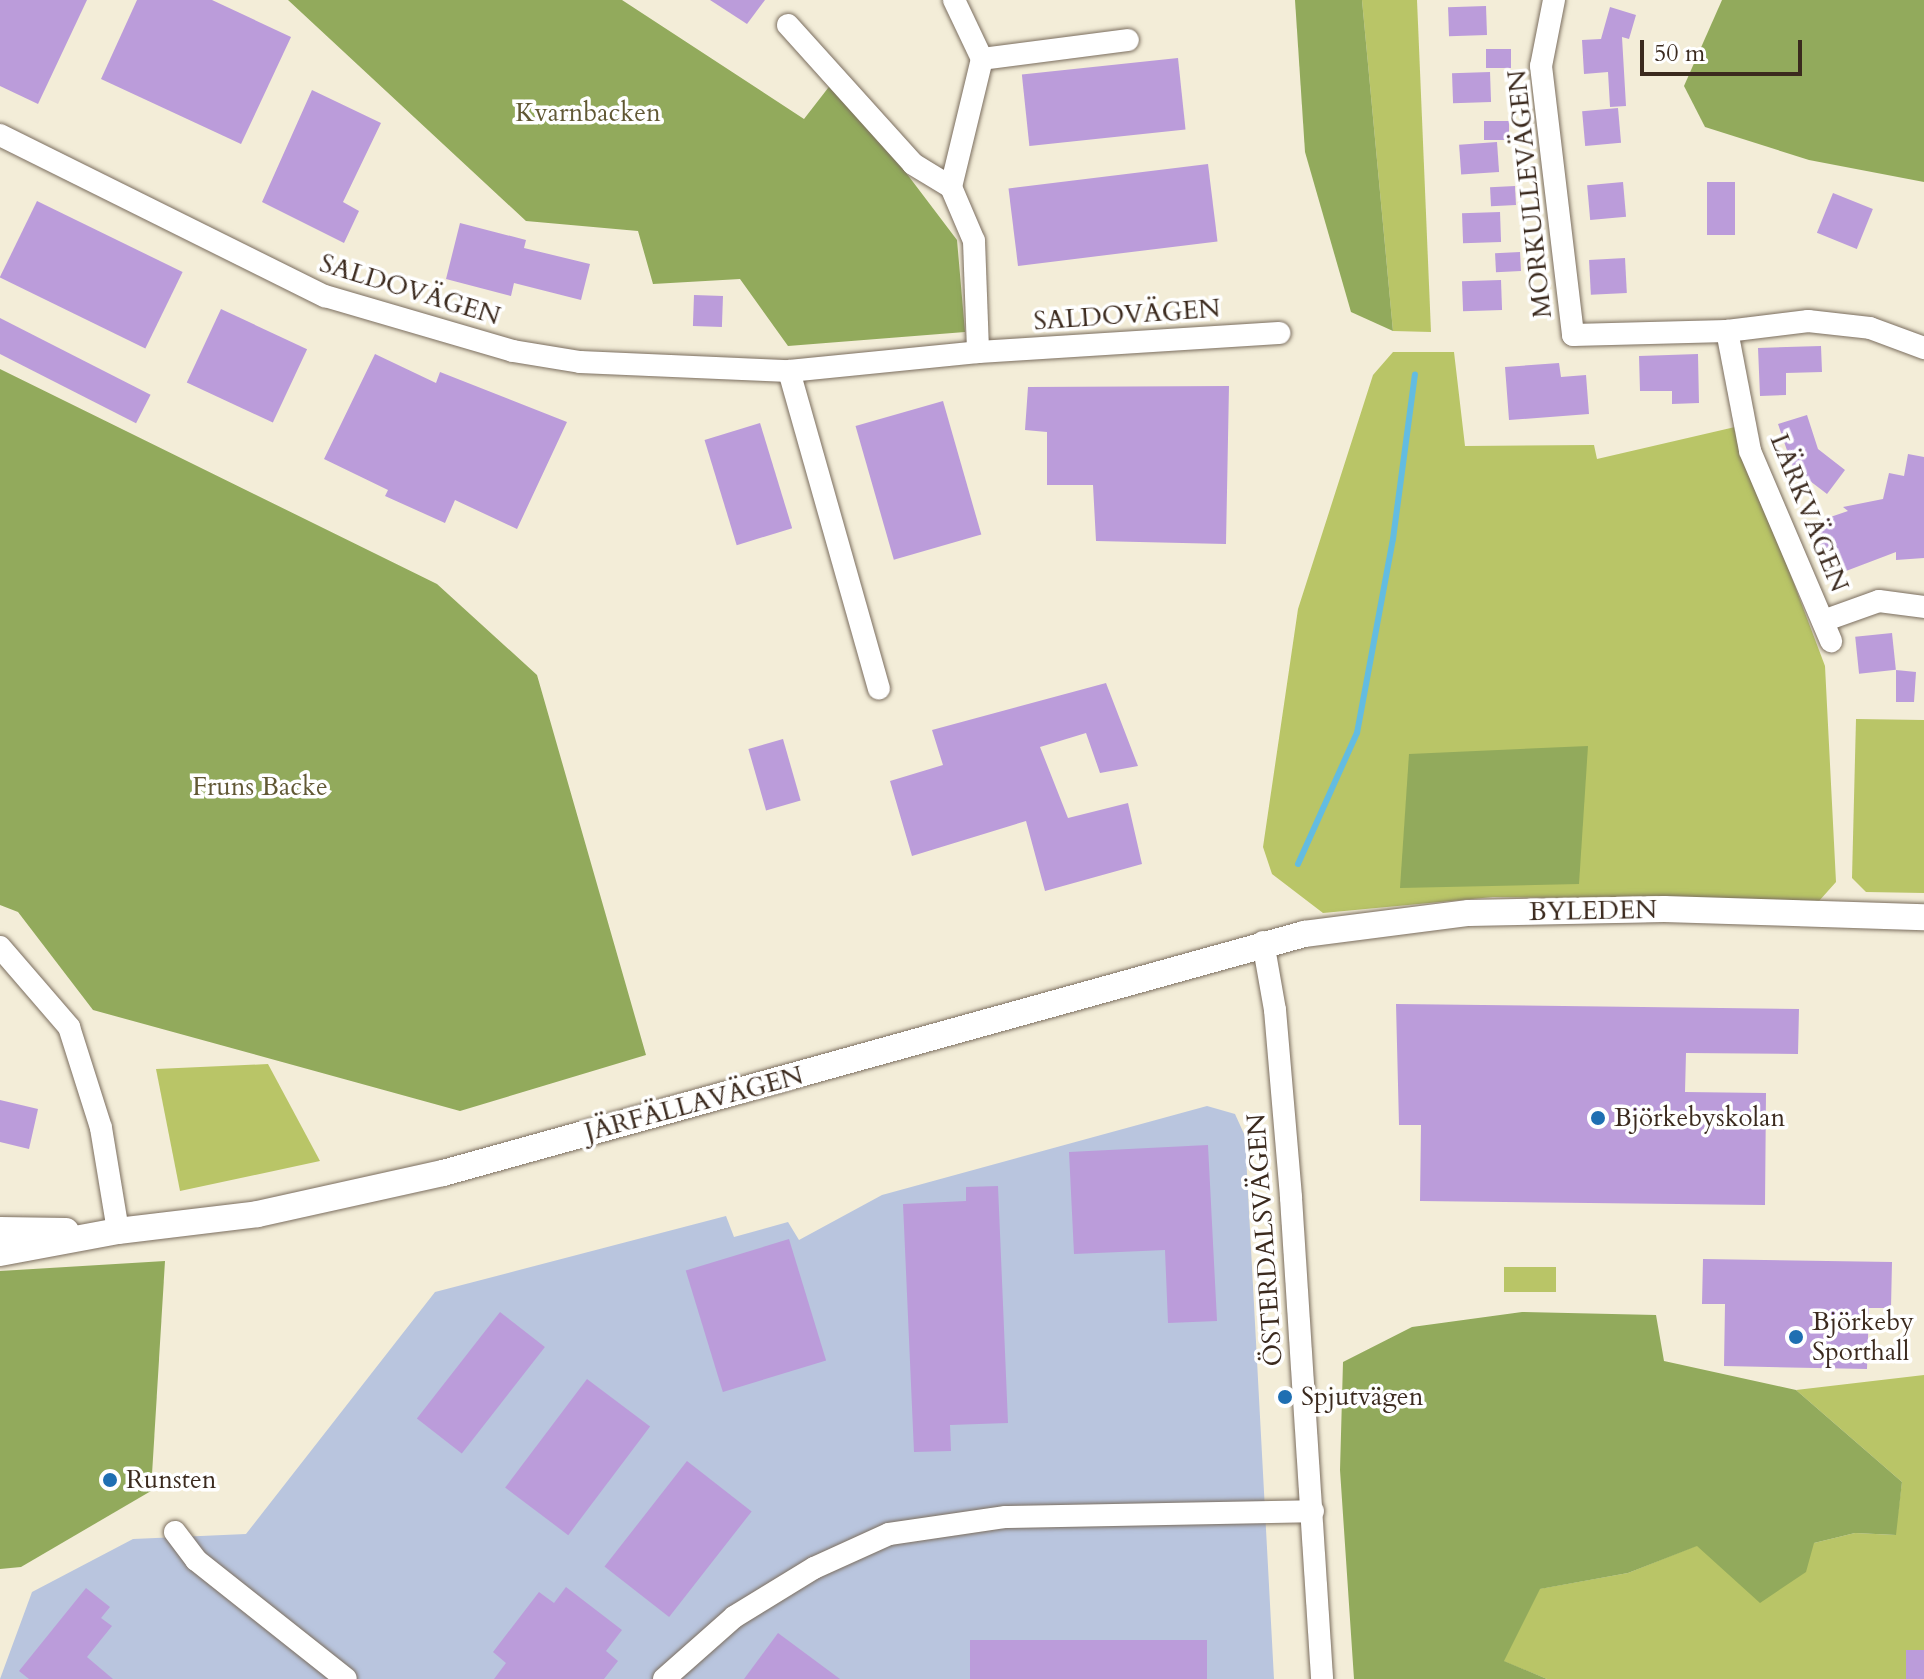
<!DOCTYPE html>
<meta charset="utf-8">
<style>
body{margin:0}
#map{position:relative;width:1924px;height:1679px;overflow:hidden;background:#f3edd8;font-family:Cardo,serif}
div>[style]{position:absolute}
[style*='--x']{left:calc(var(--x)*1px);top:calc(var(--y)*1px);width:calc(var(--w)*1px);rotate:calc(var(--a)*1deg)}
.industrial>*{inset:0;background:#b9c5de}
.green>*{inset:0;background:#b9c567;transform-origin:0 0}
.forest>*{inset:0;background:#92aa5c}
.stream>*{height:6px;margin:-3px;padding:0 3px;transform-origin:3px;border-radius:3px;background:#63bce1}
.building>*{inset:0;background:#bb9cda;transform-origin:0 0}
.roads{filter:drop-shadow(0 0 2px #7b6e5f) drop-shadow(0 0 2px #7b6e5f)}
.minor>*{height:22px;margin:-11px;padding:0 11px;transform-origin:11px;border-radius:11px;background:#fff}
.tertiary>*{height:26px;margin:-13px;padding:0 13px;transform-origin:13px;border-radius:13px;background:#fff}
.dots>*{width:22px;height:22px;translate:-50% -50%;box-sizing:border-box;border:4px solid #fff;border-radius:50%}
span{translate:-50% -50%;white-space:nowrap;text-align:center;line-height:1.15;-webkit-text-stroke:7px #fff;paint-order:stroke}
.park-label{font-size:26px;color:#615834}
.street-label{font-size:26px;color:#3b2a1e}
.poi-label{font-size:26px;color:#3b2a1e}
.left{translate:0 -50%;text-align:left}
.scale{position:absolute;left:1640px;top:40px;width:162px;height:36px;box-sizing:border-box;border:4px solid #3b2a1e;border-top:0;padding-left:10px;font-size:24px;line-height:28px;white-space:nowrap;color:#3b2a1e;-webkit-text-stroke:6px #fff;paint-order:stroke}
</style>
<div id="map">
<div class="industrial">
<i style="clip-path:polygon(1207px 1106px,1235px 1114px,1245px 1136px,1274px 1679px,0 1679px,32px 1592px,133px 1539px,246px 1534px,435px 1292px,726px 1216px,734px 1237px,788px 1222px,799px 1240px,882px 1195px)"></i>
</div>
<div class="green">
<i style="clip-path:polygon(1362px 0,1417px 0,1431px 332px,1393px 331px)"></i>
<i style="clip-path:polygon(1393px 352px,1454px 352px,1465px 446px,1594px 445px,1597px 459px,1735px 427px,1825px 666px,1836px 882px,1819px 901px,1493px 897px,1323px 913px,1272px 874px,1263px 847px,1298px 609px,1373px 375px)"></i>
<i style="clip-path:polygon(1856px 719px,1924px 720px,1924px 893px,1866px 892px,1852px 878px)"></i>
<i style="clip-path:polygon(268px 1064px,320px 1161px,180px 1191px,156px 1069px)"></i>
<i style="left:1504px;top:1267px;width:52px;height:25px"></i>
<i style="clip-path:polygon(1924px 1375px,1924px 1679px,1547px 1679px,1503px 1661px,1539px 1589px,1628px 1573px,1698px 1545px,1814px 1543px,1855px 1533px,1895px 1535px,1902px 1482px,1796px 1390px)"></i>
</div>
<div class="forest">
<i style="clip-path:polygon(288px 0,622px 0,804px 119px,835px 79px,957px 240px,965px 332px,788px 346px,740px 279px,653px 284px,638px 231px,526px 221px)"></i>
<i style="clip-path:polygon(1295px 0,1362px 0,1393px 331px,1351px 312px,1305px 152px)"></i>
<i style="clip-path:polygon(1722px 0,1924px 0,1924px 182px,1809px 160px,1705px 127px,1684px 86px)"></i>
<i style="clip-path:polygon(0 369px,437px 584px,537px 675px,646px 1055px,460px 1111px,93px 1010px,18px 912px,0 905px)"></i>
<i style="clip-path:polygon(1588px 746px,1579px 884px,1400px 888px,1409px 754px)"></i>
<i style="clip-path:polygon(165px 1261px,151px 1491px,21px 1567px,0 1569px,0 1271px)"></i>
<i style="clip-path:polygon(1522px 1312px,1656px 1315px,1664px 1361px,1796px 1390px,1902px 1482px,1896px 1535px,1855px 1533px,1814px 1543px,1806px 1572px,1760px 1603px,1697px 1546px,1628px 1573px,1540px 1589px,1504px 1661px,1547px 1679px,1354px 1679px,1340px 1470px,1343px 1362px,1412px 1327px)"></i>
</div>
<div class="stream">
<i style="--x:1298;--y:864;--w:144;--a:-65.8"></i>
<i style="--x:1357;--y:733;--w:197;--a:-79.5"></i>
<i style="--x:1393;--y:539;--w:166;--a:-82.4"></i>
</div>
<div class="building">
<i style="clip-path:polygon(0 0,87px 0,38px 104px,0 86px)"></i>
<i style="clip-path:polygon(137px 0,212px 0,291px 37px,241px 144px,101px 79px)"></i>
<i style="clip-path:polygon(710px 0,765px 0,747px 24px)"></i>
<i style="left:1486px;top:6px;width:29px;height:38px;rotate:88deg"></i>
<i style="clip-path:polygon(1610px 7px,1636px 15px,1629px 39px,1622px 37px,1626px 106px,1610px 107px,1608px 72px,1584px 74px,1582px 40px,1601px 39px)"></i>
<i style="left:1511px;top:49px;width:19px;height:25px;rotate:90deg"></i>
<i style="left:1178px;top:58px;width:72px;height:157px;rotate:84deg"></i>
<i style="left:1490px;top:72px;width:30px;height:38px;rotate:88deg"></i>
<i style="clip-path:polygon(312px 90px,381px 123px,343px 202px,359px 211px,344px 243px,262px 202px)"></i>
<i style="left:1618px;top:108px;width:35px;height:36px;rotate:85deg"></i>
<i style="left:1509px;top:121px;width:19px;height:25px;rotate:90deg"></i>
<i style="left:1497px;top:142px;width:30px;height:38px;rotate:86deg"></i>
<i style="left:1208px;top:164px;width:78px;height:201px;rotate:83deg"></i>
<i style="left:1623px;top:182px;width:35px;height:36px;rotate:85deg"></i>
<i style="left:1707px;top:182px;width:28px;height:53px"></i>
<i style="left:1515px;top:186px;width:19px;height:25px;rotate:87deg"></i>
<i style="left:1833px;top:193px;width:43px;height:43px;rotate:22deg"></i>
<i style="left:37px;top:201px;width:162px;height:85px;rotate:26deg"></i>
<i style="left:1500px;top:212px;width:30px;height:38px;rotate:88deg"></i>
<i style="clip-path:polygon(460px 223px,526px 240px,524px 248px,590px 264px,581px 300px,514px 283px,511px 296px,446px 279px)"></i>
<i style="left:1520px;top:252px;width:19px;height:25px;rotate:87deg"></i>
<i style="left:1625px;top:258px;width:35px;height:36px;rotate:87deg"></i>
<i style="left:1501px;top:280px;width:30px;height:39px;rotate:88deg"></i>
<i style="left:694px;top:295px;width:29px;height:31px;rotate:2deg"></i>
<i style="left:221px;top:309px;width:95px;height:81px;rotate:25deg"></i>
<i style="left:0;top:318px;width:169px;height:32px;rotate:27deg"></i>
<i style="clip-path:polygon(1821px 346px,1822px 372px,1786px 373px,1786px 395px,1760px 396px,1758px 348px)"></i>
<i style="clip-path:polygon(375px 354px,436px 383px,440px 372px,567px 422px,517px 529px,455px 500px,445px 523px,385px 496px,388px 490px,324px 459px)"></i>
<i style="clip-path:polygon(1698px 354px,1699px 403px,1672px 404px,1672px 391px,1640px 391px,1639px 356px)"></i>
<i style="clip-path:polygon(1559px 363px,1561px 377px,1586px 375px,1589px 414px,1509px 420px,1505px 367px)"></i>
<i style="clip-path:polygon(1229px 386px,1226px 544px,1096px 541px,1093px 485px,1047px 485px,1047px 432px,1025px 430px,1028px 387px)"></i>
<i style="left:943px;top:401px;width:139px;height:91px;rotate:74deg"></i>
<i style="clip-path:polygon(1807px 415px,1818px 449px,1845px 470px,1827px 494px,1793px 468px,1778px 424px)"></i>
<i style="left:760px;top:423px;width:110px;height:58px;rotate:73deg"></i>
<i style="clip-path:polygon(1908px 454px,1924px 457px,1924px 558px,1896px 560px,1896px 552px,1846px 571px,1840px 555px,1824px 561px,1810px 524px,1848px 511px,1843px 507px,1883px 499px,1889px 473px,1904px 476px)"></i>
<i style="left:1892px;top:633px;width:37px;height:37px;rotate:84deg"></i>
<i style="clip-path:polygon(1896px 670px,1916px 672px,1914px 702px,1896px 702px)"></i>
<i style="clip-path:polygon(1106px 683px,1138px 766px,1100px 773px,1086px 733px,1040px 747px,1068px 818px,1128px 803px,1142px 864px,1045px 891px,1026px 821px,912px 856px,890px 781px,943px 765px,932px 730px)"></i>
<i style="left:783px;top:739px;width:64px;height:36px;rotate:74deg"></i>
<i style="clip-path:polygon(1396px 1004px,1799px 1009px,1798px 1054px,1686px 1053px,1685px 1092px,1766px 1093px,1765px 1205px,1420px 1201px,1421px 1125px,1399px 1125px)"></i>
<i style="clip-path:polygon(0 1100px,38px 1109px,29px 1149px,0 1142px)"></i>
<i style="clip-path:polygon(1208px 1145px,1217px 1321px,1168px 1323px,1165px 1250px,1074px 1254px,1069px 1152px)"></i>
<i style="clip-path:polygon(998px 1186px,1008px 1423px,950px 1425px,951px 1451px,914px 1452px,903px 1204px,966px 1201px,966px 1187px)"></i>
<i style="left:789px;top:1239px;width:127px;height:108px;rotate:73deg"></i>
<i style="clip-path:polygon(1703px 1259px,1892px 1262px,1891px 1308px,1869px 1308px,1867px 1369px,1724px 1366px,1725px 1304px,1702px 1304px)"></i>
<i style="left:500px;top:1312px;width:57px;height:135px;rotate:38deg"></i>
<i style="left:587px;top:1379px;width:79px;height:136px;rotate:37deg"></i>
<i style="left:687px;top:1461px;width:82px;height:134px;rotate:38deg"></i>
<i style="clip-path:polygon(566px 1587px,622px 1630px,606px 1651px,618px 1661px,604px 1679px,494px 1679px,506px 1663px,493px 1652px,539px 1592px,554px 1603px)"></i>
<i style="clip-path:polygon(86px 1588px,110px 1607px,101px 1618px,112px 1626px,87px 1657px,113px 1679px,29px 1679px,19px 1671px)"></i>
<i style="clip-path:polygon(778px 1633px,840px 1679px,744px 1679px)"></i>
<i style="left:1207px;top:1640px;width:39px;height:237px;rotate:90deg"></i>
<i style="left:1906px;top:1650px;width:18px;height:29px"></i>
</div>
<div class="roads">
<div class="minor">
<i style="--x:954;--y:0;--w:65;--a:64.6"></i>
<i style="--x:1554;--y:0;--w:67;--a:101.1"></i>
<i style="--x:1541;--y:66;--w:271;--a:83.2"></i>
<i style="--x:1573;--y:335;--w:154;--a:-1.5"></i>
<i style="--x:1727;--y:331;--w:82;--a:-7"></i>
<i style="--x:1808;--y:321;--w:62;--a:6.4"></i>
<i style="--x:1870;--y:328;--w:58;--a:20.3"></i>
<i style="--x:788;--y:25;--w:187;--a:48"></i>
<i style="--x:913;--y:164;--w:44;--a:31.2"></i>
<i style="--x:0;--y:135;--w:363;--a:26.4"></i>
<i style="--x:325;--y:296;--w:196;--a:16.3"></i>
<i style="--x:513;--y:351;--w:68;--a:9.3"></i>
<i style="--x:580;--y:362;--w:209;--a:2.5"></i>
<i style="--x:789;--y:371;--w:190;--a:-5.7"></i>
<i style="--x:978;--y:352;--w:302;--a:-3.6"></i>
<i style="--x:951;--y:187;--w:132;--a:-76.4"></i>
<i style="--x:982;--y:59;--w:147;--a:-7.4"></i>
<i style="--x:951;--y:187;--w:59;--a:66.9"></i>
<i style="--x:974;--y:241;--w:111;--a:87.9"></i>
<i style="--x:1727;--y:331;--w:122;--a:79.1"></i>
<i style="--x:1750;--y:451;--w:207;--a:66.9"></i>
<i style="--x:789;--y:371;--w:330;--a:74.2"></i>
<i style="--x:1823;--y:621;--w:59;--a:-19.7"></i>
<i style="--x:1879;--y:601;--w:45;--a:7.6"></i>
<i style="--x:1263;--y:942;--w:69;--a:80"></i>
<i style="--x:1275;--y:1010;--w:189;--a:85.1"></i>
<i style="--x:1291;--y:1198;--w:482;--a:86.3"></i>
<i style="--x:0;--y:947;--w:106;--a:49.2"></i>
<i style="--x:69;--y:1027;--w:106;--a:72.4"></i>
<i style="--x:101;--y:1128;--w:104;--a:80.6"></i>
<i style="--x:175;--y:1532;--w:35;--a:53"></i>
<i style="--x:196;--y:1560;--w:191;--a:38.4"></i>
<i style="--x:664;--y:1679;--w:94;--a:-41.5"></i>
<i style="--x:734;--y:1617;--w:94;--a:-31.5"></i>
<i style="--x:814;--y:1568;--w:82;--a:-24.4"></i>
<i style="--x:889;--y:1534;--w:118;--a:-8.3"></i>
<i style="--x:1006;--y:1517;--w:307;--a:-1.1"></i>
</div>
<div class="tertiary">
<i style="--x:0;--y:1230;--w:66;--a:0.9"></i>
<i style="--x:0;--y:1253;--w:120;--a:-10.6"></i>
<i style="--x:118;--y:1231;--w:141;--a:-6.9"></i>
<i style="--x:258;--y:1214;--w:189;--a:-12.5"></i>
<i style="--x:443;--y:1173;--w:894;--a:-15.51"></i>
<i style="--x:1304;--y:934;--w:166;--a:-7.3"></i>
<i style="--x:1469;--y:913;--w:195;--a:-1.2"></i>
<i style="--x:1664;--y:909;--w:260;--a:1.8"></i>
</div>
</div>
<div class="dots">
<i style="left:1598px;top:1118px;background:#1f6fb2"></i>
<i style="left:1796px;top:1337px;background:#1f6fb2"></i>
<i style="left:1285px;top:1397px;background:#1f6fb2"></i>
<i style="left:110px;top:1480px;background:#1f6fb2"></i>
</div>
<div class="park-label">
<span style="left:588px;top:113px">Kvarnbacken</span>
<span style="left:260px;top:787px">Fruns Backe</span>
</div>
<div class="street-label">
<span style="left:1530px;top:194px;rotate:-96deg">MORKULLEVÄGEN</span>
<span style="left:410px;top:290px;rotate:17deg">SALDOVÄGEN</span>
<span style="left:1127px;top:315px;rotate:-4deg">SALDOVÄGEN</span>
<span style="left:1809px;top:513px;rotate:68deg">LÄRKVÄGEN</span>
<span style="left:1593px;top:911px;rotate:-1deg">BYLEDEN</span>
<span style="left:694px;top:1104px;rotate:-15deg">JÄRFÄLLAVÄGEN</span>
<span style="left:1265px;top:1240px;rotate:-94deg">ÖSTERDALSVÄGEN</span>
</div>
<div class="poi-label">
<span class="left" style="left:1614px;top:1118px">Björkebyskolan</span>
<span class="left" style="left:1812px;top:1337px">Björkeby<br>Sporthall</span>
<span class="left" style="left:1301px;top:1397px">Spjutvägen</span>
<span class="left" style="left:126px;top:1480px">Runsten</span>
</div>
<div class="scale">50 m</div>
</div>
